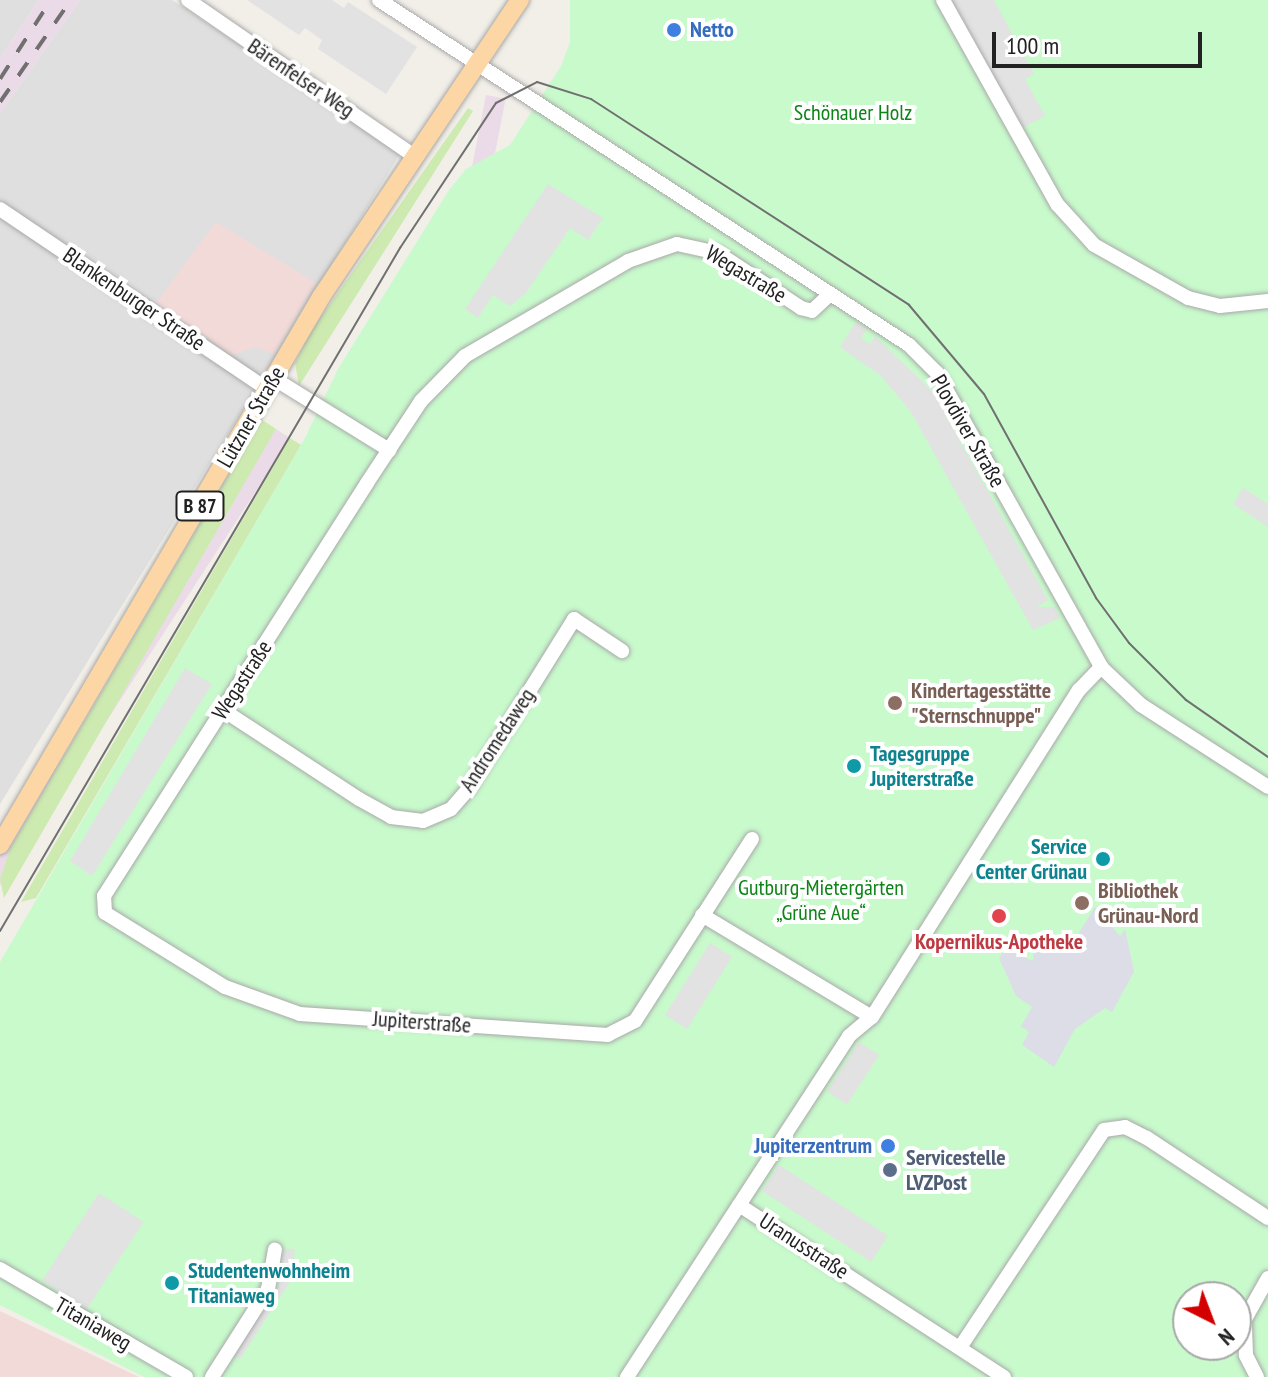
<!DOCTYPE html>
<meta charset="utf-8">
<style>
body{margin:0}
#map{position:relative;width:1268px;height:1377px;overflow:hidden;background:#f2efe9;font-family:"PT Sans Narrow",sans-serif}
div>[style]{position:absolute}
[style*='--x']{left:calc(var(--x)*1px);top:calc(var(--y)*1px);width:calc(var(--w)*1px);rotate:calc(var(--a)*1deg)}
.residential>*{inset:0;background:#e0dfdf}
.commercial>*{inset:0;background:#f2dad9}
.industrial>*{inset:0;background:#ebdbe8;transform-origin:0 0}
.grass>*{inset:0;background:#cdebb0}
.park>*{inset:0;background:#c8facc}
.parking>*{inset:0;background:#e2e2e2;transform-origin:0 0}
.plaza>*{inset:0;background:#dddde8}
.roads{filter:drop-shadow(0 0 2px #a9a9a9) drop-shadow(0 0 2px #a9a9a9)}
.minor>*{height:14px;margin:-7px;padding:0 7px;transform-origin:7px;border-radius:7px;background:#fff}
.major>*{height:18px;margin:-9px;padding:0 9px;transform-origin:9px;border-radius:9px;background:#fcd6a4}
.tram>*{height:2px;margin:-1px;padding:0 1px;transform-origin:1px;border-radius:1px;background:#707070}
.rail>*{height:4px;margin-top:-2px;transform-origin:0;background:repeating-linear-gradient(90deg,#707070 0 16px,transparent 0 32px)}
.dots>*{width:22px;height:22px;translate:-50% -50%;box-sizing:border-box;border:4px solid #fff;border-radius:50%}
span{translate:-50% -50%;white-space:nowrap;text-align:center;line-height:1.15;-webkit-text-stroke:8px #fff;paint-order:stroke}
.shield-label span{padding:2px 6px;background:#fff;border:2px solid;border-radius:6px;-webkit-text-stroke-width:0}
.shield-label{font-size:20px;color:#222;font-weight:700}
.shop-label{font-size:22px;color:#366cbe;font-weight:700}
.left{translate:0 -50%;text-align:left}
.right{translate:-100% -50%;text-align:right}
.street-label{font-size:22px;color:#222}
.park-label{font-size:22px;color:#0c8416}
.education-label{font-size:22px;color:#785e54;font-weight:700}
.culture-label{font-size:22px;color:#0d838f;font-weight:700}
.health-label{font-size:22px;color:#be3a42;font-weight:700}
.service-label{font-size:22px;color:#4e5e75;font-weight:700}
.north{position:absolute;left:1172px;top:1281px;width:80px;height:80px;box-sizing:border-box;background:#fff;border:2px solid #a7a7a7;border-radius:50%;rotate:138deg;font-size:22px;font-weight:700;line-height:32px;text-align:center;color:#222}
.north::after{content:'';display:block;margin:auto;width:28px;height:36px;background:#d40000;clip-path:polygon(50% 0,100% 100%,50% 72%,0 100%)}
.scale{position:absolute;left:992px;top:32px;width:210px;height:36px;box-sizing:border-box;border:4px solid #222;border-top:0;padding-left:10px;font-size:24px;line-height:28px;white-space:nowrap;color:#222;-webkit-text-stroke:6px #fff;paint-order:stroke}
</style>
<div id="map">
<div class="residential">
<i style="clip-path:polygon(0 0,39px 0,0 58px)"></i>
<i style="clip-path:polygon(80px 0,172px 0,401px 152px,0 804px,0 113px)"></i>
</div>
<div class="commercial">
<i style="clip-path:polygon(216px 222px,316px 283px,274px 354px,255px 347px,232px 355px,156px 303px)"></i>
<i style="clip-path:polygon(0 1311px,139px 1377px,0 1377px)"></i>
</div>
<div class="industrial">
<i style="clip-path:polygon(39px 0,80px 0,0 113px,0 58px)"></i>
<i style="left:486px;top:95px;width:20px;height:346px;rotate:11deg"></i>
<i style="left:276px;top:429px;width:17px;height:542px;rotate:33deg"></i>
</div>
<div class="grass">
<i style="clip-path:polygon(468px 108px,473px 111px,299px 386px,295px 363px,311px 331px)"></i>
<i style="clip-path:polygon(261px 419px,276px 429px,4px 898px,0 879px,11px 847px)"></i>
<i style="clip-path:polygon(290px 438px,301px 445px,283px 476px,36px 898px,21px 902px)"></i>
</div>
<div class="park">
<i style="clip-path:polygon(evenodd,570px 0,1268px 0,1268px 1377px,144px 1377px,0 1305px,0 962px,305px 438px,338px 369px,449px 190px,466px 169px,510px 145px,561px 66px,570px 42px,570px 0,1188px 1297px,1236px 1297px,1236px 1345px,1188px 1345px,1188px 1297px)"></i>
</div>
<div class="parking">
<i style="clip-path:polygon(247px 0,332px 0,344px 8px,348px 2px,417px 47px,386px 94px,318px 49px,322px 40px,305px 28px,299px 35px)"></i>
<i style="clip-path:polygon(950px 0,994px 0,1034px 74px,1025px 79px,1045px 116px,1022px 128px)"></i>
<i style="clip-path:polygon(548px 184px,603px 218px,588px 240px,570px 228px,526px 293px,510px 306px,493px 295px,478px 318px,465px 309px)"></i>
<i style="clip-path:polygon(856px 322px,867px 329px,861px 338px,870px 344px,875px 336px,932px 391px,1048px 600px,1037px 607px,1054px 607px,1060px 618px,1033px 630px,911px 412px,881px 376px,840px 347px)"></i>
<i style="clip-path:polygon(1243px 488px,1268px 504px,1268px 527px,1233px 504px)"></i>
<i style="clip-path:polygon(185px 668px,212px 684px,92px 876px,70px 861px)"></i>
<i style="left:710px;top:943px;width:26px;height:85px;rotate:32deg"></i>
<i style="left:859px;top:1042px;width:24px;height:59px;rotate:33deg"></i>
<i style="left:779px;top:1165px;width:130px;height:31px;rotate:33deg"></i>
<i style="left:99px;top:1193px;width:53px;height:104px;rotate:33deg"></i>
<i style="clip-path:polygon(283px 1249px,295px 1249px,291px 1280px,240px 1359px,233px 1355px,280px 1282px)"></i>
</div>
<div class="plaza">
<i style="clip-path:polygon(1095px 907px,1120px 936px,1125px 929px,1134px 972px,1112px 1012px,1105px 1008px,1075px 1029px,1054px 1067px,1022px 1045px,1029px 1032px,1021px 1026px,1032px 1007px,1016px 996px,999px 958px,1006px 949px,1033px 961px,1034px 947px,1048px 936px,1069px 949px)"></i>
</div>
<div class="roads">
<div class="minor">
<i style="--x:188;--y:0;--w:275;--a:34.6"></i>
<i style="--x:379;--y:0;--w:632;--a:33.06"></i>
<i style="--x:909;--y:345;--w:40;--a:45"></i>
<i style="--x:937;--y:373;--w:337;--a:60.8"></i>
<i style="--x:1101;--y:667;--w:55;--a:43.5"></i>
<i style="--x:1141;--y:705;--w:151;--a:32.8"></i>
<i style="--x:943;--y:0;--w:234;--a:60.8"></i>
<i style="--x:1057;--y:204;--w:55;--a:47.9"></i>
<i style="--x:1094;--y:245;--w:108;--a:29.4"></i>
<i style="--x:1188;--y:298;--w:33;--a:14"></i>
<i style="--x:1220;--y:306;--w:48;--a:-5.9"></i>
<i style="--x:0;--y:209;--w:322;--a:34"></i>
<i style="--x:273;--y:378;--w:137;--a:31.8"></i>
<i style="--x:223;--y:710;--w:163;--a:33.2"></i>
<i style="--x:359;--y:799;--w:37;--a:29"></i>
<i style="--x:391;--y:817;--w:32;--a:7"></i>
<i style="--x:423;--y:821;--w:30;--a:-23"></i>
<i style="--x:451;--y:809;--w:28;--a:-49"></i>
<i style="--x:469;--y:788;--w:199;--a:-58.1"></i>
<i style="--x:574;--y:619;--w:58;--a:33.7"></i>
<i style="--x:752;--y:839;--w:216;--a:122.7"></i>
<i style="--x:635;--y:1021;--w:30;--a:153"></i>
<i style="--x:608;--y:1035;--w:309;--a:-176.1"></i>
<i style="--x:300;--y:1014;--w:80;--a:-160.2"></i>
<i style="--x:225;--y:987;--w:141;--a:-148.3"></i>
<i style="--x:105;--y:913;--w:17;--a:-93"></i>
<i style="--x:104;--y:896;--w:490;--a:-57.5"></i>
<i style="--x:367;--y:483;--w:98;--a:-56.6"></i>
<i style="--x:421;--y:401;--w:63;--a:-45.6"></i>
<i style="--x:465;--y:356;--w:189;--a:-30.2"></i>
<i style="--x:628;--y:261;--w:52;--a:-19.1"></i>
<i style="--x:677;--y:244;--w:42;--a:12.4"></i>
<i style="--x:718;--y:253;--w:100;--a:33.5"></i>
<i style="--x:801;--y:308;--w:11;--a:15"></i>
<i style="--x:812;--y:311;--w:25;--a:-43"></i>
<i style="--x:702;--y:915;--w:198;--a:31"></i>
<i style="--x:739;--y:1205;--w:316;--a:33"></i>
<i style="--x:0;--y:1269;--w:215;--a:30.1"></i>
<i style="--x:961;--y:1346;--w:259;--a:-56.5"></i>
<i style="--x:1104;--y:1130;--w:21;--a:-8"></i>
<i style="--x:1125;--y:1127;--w:25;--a:27"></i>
<i style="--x:1147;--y:1138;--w:145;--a:33.5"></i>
<i style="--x:212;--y:1377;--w:104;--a:-57.5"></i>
<i style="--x:268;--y:1289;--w:40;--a:-80"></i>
<i style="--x:627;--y:1377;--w:407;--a:-56.9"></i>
<i style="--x:849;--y:1036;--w:30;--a:-40"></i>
<i style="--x:872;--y:1017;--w:387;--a:-57.7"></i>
<i style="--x:1079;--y:690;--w:32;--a:-46"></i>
<i style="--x:1257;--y:1377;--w:25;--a:-117"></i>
<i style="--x:1246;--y:1355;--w:36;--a:-92"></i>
<i style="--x:1245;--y:1319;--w:47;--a:-60.7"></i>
</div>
<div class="major">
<i style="--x:0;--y:845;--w:635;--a:-59.64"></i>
<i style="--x:321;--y:297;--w:358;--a:-56.2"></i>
</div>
</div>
<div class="tram">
<i style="--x:0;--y:931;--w:792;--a:-59.64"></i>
<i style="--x:400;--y:248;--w:174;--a:-56.5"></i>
<i style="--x:496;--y:103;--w:46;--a:-27.1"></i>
<i style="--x:537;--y:82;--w:57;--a:17.5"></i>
<i style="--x:591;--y:99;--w:379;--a:32.9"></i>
<i style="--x:909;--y:305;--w:116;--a:49.9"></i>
<i style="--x:984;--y:394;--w:233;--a:61.2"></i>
<i style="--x:1096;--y:598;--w:56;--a:53.7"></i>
<i style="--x:1129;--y:643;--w:81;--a:45"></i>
<i style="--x:1186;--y:700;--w:100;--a:34.8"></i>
</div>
<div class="rail">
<i style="--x:0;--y:79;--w:94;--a:-57.2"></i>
<i style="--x:0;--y:102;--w:124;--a:-55.2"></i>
</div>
<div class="dots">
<i style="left:674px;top:30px;background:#3f7fe0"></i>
<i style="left:895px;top:703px;background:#8d6e63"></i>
<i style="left:854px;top:766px;background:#0f9aa8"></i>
<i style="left:1103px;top:859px;background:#0f9aa8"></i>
<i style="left:1082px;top:903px;background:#8d6e63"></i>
<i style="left:999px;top:916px;background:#e0444e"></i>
<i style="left:888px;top:1146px;background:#3f7fe0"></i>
<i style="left:890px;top:1170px;background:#5c6f8a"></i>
<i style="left:172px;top:1283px;background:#0f9aa8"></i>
</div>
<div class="shield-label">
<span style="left:200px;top:506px">B 87</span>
</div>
<div class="shop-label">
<span class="left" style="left:690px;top:30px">Netto</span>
<span class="right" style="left:872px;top:1146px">Jupiterzentrum</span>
</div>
<div class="street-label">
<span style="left:301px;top:78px;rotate:34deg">Bärenfelser Weg</span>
<span style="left:746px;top:274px;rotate:31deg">Wegastraße</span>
<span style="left:134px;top:299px;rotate:34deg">Blankenburger Straße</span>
<span style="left:251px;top:417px;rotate:-60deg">Lützner Straße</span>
<span style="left:968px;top:431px;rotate:60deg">Plovdiver Straße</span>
<span style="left:242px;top:680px;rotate:-57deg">Wegastraße</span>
<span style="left:497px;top:740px;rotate:-57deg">Andromedaweg</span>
<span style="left:422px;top:1022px;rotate:4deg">Jupiterstraße</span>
<span style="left:804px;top:1246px;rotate:33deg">Uranusstraße</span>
<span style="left:93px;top:1324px;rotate:30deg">Titaniaweg</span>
</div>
<div class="park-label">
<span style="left:853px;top:113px">Schönauer Holz</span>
<span style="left:821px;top:900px">Gutburg-Mietergärten<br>„Grüne Aue“</span>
</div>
<div class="education-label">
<span class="left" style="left:911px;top:703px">Kindertagesstätte<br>"Sternschnuppe"</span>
<span class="left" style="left:1098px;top:903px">Bibliothek<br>Grünau-Nord</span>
</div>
<div class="culture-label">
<span class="left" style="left:870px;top:766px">Tagesgruppe<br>Jupiterstraße</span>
<span class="right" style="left:1087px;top:859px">Service<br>Center Grünau</span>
<span class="left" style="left:188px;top:1283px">Studentenwohnheim<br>Titaniaweg</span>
</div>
<div class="health-label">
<span style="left:999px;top:942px">Kopernikus-Apotheke</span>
</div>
<div class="service-label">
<span class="left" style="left:906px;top:1170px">Servicestelle<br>LVZPost</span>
</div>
<div class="north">N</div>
<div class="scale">100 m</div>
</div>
